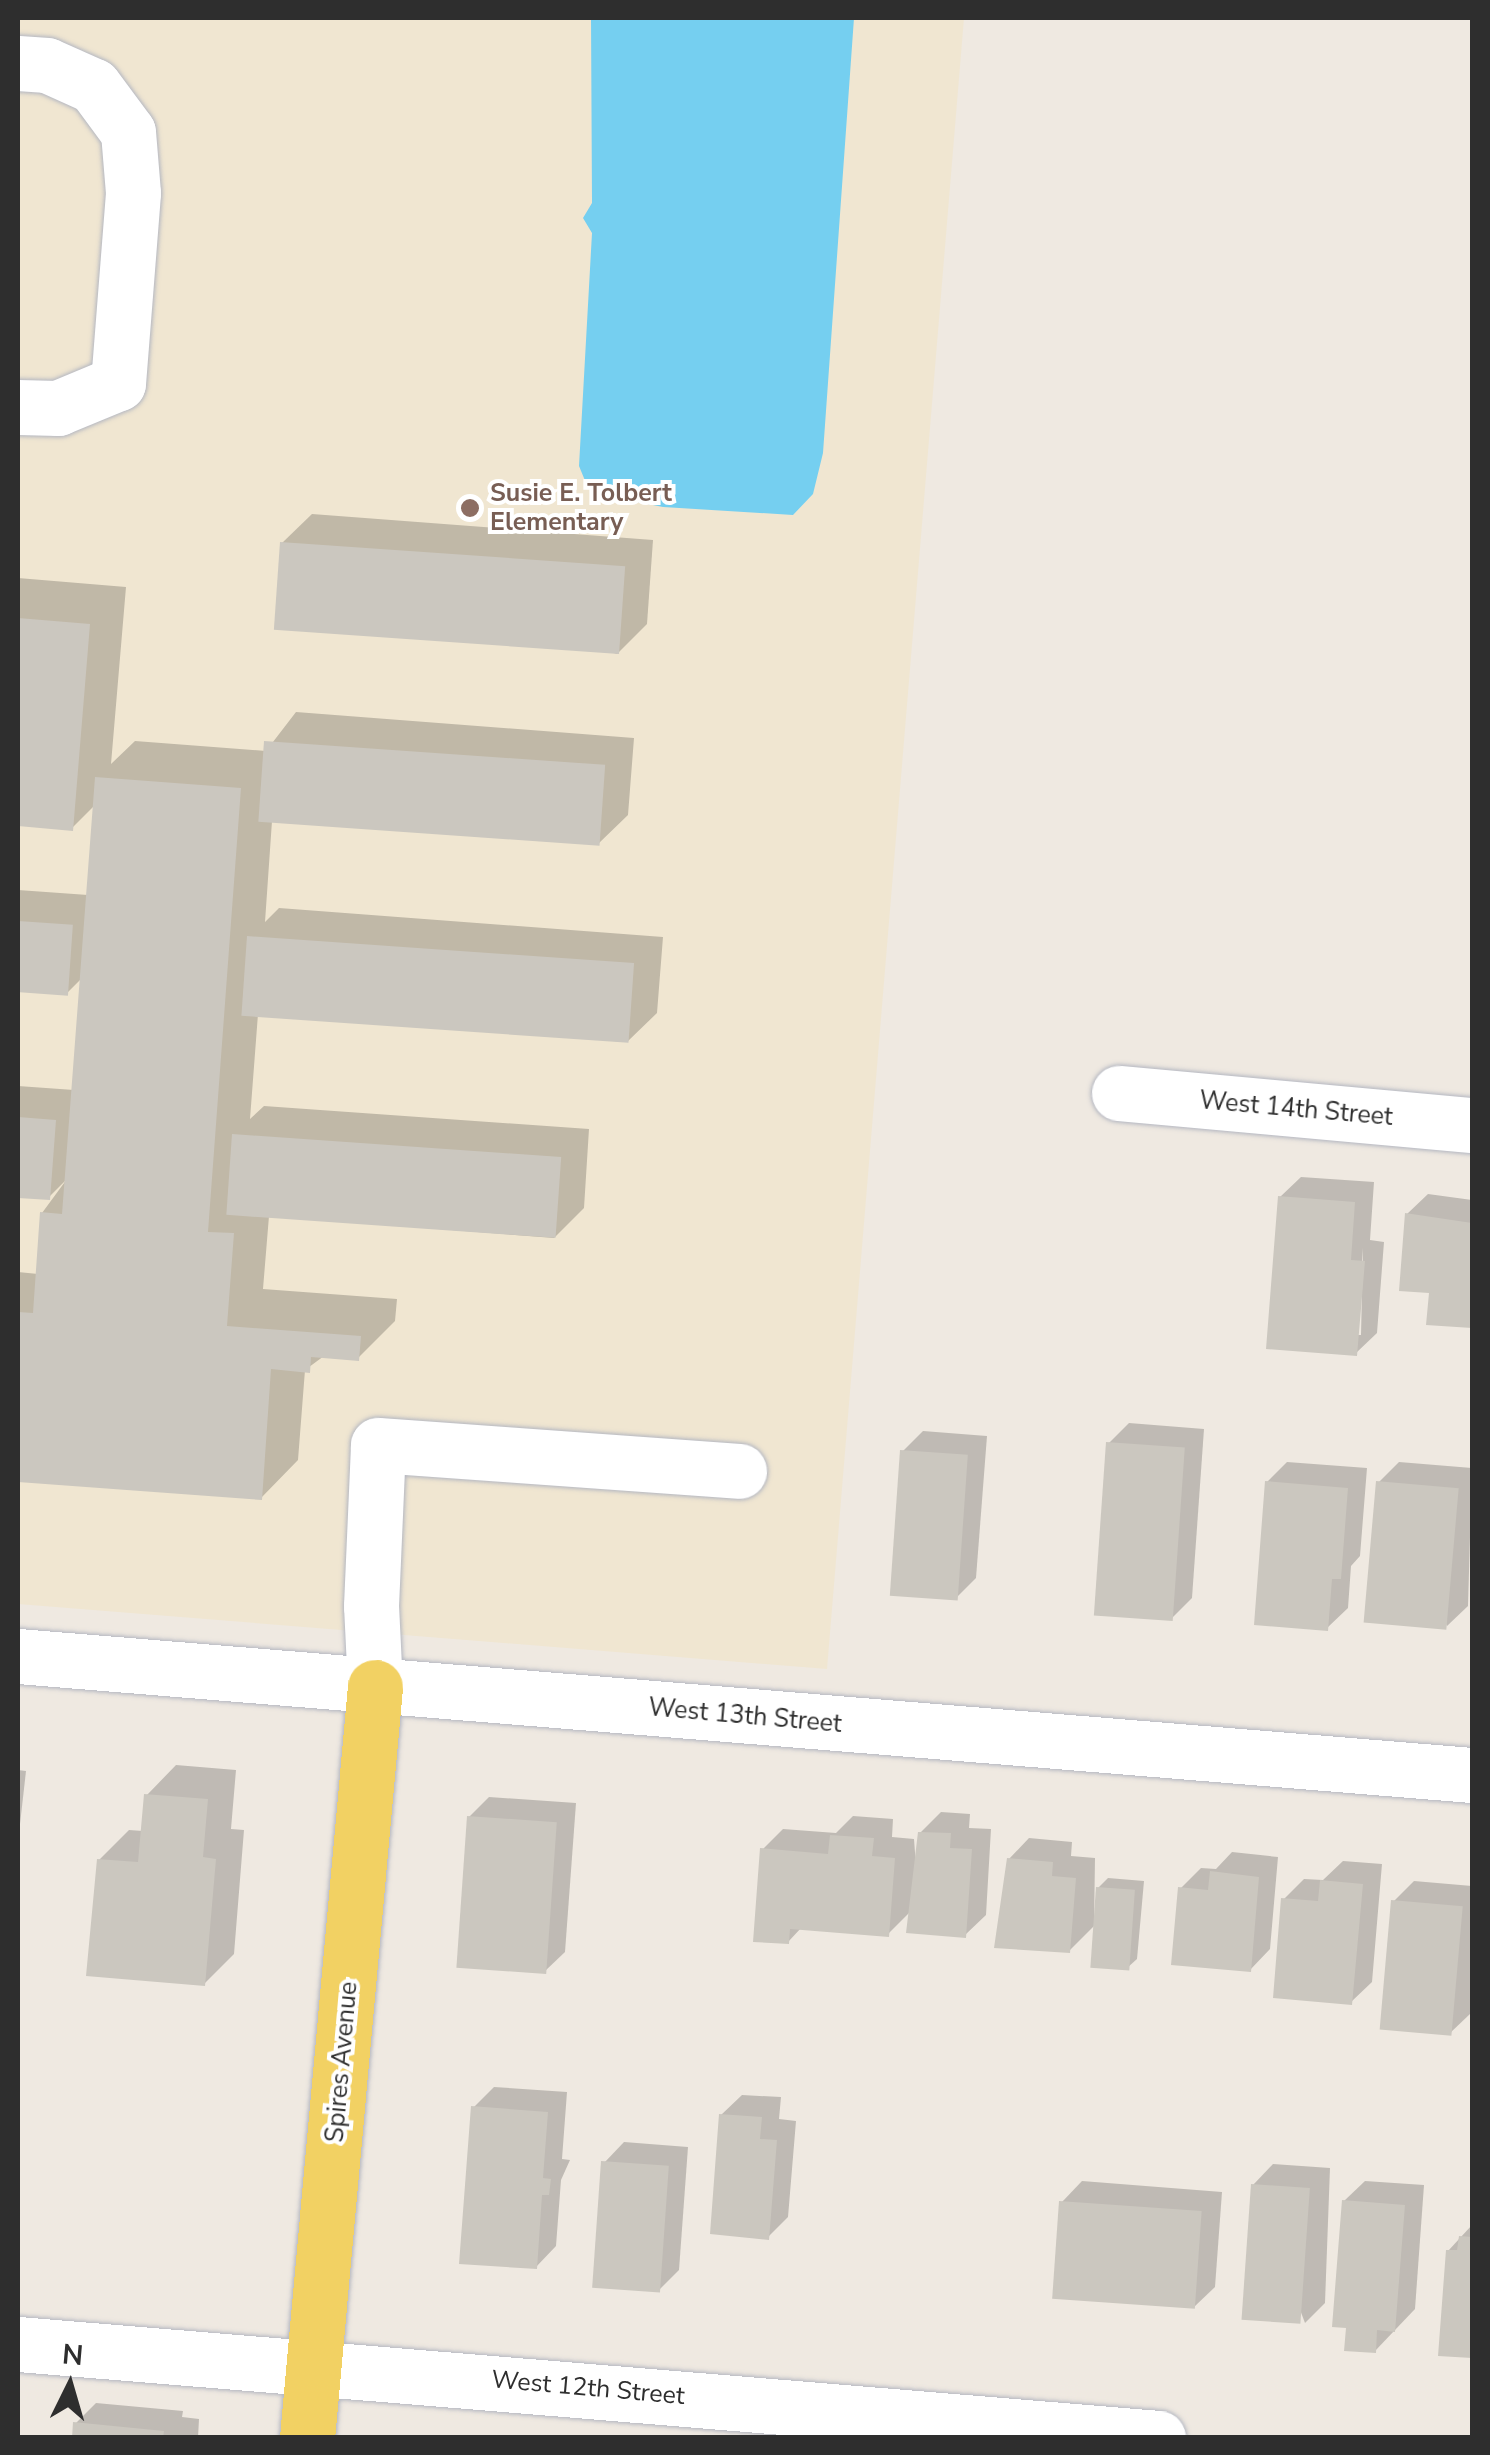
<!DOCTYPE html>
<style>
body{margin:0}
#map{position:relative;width:1490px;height:2455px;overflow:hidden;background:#efe9e1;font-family:"Nunito Sans",sans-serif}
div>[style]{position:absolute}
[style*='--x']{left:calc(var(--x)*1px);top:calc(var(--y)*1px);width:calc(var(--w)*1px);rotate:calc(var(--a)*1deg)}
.education>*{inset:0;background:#f0e6d1}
.water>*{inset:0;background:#75cff0}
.shadow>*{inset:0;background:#0003}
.building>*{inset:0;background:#cbc7bf;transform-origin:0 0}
.roads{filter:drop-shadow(0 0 2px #b4b7c1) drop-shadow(0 0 2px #b4b7c1)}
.minor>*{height:55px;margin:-27.5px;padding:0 27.5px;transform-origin:27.5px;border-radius:27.5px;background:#fff}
.major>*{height:55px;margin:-27.5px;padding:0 27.5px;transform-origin:27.5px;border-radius:27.5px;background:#f2d163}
.dots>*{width:28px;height:28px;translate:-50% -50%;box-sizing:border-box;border:5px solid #fff;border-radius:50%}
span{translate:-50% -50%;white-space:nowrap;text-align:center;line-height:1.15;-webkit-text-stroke:8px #fff;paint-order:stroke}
.education-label{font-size:25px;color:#785e54;font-weight:700}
.left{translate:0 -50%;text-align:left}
.street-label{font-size:25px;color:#2e2e2e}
.frame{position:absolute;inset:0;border:20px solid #2e2e2e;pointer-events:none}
.north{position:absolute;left:20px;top:2335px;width:100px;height:100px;-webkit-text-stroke:8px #fff;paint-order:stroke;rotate:5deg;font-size:28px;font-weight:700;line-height:40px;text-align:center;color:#2e2e2e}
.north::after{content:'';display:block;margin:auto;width:35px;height:45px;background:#2e2e2e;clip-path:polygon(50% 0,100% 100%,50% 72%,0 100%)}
</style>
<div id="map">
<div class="education">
<i style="clip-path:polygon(18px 18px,964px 18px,827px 1669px,18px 1604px)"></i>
</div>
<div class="water">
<i style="clip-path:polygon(591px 18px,854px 18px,823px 453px,813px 494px,793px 515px,663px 507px,608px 496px,586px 483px,579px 466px,592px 233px,583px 218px,592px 203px)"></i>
</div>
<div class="shadow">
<i style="clip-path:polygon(312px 514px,653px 540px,647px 624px,617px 654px,282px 543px)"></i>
<i style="clip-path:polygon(18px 578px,126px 587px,111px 764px,135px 741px,266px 751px,296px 712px,634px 738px,628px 815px,598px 844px,272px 821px,265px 922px,279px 908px,663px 937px,657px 1013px,627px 1042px,258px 1014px,250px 1119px,264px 1106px,589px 1129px,584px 1208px,554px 1238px,269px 1216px,263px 1289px,397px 1299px,395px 1321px,358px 1358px,324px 1356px,305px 1370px,298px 1460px,261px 1498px,18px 1479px,18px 1272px,38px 1274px,42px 1213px,67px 1179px,49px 1197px,18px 1195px,18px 1086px,74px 1090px,82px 978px,67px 993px,18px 990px,18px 890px,88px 895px,95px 805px,72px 828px,18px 824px)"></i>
<i style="clip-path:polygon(evenodd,1301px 1177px,1374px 1182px,1370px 1240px,1384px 1242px,1377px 1333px,1356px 1353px,1280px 1197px,1301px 1177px,1363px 1248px,1361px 1335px,1356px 1335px,1363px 1248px)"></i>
<i style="clip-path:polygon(1428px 1194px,1472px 1200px,1472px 1326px,1428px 1323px,1431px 1290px,1407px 1214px)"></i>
<i style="clip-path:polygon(1129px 1423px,1204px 1429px,1192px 1598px,1171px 1619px,1109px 1443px)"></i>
<i style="clip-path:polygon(923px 1431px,987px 1436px,976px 1578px,955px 1599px,903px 1451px)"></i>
<i style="clip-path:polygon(1287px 1462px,1367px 1468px,1360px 1556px,1351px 1566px,1348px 1608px,1327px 1628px,1267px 1482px)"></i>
<i style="clip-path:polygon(1399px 1462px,1472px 1468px,1468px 1606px,1447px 1626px,1379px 1482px)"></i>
<i style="clip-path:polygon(176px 1765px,236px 1770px,231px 1829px,244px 1830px,234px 1954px,204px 1984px,99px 1860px,129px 1830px,143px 1831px,147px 1795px)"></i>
<i style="clip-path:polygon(18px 1770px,26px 1771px,18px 1842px)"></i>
<i style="clip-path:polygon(489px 1797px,576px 1803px,565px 1952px,544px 1972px,469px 1817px)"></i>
<i style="clip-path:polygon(941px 1812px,970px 1814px,969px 1828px,991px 1829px,986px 1915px,965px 1935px,911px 1911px,888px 1934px,802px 1927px,788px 1942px,762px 1850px,783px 1829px,836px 1833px,853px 1816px,893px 1819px,892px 1837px,914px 1839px,916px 1866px,920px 1833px)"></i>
<i style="clip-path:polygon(1029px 1838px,1072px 1842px,1071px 1856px,1095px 1858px,1094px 1926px,1069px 1951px,1009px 1859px)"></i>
<i style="clip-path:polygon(1232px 1852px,1278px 1857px,1270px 1949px,1250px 1970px,1181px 1888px,1201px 1868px,1216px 1869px)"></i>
<i style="clip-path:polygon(1343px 1861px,1382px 1864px,1372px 1982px,1351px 2002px,1284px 1899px,1304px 1879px,1323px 1880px)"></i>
<i style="clip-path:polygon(1108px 1878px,1144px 1881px,1137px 1959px,1127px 1968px,1098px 1888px)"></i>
<i style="clip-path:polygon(1414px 1881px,1472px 1886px,1470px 2014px,1449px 2034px,1394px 1901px)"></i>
<i style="clip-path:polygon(494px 2087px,567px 2092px,562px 2159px,570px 2160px,561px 2180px,556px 2246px,536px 2267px,474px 2107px)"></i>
<i style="clip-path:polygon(742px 2095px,781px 2097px,779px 2119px,796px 2121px,788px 2217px,768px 2237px,721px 2115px)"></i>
<i style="clip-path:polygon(624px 2142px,688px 2147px,679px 2270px,658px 2291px,604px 2163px)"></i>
<i style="clip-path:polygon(1273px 2164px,1330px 2168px,1325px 2303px,1305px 2323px,1253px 2185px)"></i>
<i style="clip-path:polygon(1082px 2181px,1222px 2192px,1215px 2287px,1194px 2307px,1062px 2202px)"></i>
<i style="clip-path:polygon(1365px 2181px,1424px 2185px,1415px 2309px,1375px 2351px,1348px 2326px,1344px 2201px)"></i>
<i style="clip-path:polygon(1472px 2225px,1472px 2356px,1441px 2353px,1448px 2251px)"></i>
<i style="clip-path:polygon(96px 2403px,183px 2411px,182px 2417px,199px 2419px,198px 2438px,74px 2438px,76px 2423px)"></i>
</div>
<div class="building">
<i style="left:280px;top:542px;width:346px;height:88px;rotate:4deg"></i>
<i style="clip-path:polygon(18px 618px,90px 624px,73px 831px,18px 826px)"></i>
<i style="left:264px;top:741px;width:342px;height:81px;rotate:4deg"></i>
<i style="clip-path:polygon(95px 777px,241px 788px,208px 1232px,234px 1233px,227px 1326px,361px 1336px,359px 1361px,311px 1357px,310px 1373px,271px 1369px,262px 1500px,18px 1482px,18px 1312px,33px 1313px,40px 1212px,62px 1214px)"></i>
<i style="left:18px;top:921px;width:55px;height:71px;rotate:4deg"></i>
<i style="left:247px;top:936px;width:388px;height:80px;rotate:4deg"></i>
<i style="clip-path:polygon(18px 1117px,56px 1120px,50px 1200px,18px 1198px)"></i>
<i style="left:232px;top:1134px;width:330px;height:81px;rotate:4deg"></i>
<i style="clip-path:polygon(1278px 1196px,1355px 1202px,1351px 1260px,1365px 1261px,1357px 1356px,1266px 1349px)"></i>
<i style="clip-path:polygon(1405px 1213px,1472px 1223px,1472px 1328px,1426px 1325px,1429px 1293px,1399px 1291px)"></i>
<i style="left:1106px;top:1442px;width:79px;height:174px;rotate:4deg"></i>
<i style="left:900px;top:1450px;width:68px;height:146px;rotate:4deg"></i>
<i style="clip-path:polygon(1265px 1481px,1348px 1488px,1341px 1579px,1332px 1579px,1328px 1631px,1254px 1625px)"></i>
<i style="left:1376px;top:1481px;width:83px;height:142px;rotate:5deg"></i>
<i style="clip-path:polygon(144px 1794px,208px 1799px,203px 1857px,216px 1859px,205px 1986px,86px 1976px,97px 1859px,138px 1862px)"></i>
<i style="left:467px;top:1816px;width:90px;height:152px;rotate:4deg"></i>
<i style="clip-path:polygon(918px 1832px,951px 1833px,950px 1848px,972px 1849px,966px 1938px,906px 1933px)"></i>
<i style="clip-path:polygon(830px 1835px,874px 1838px,872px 1856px,895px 1858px,889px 1937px,790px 1929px,789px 1944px,753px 1942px,760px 1848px,828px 1854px)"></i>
<i style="clip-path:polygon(1007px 1858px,1053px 1862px,1052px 1876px,1076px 1878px,1070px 1953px,994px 1948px)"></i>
<i style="clip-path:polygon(1210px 1871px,1259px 1877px,1251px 1972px,1171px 1965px,1178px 1887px,1208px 1890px)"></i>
<i style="clip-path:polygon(1320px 1880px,1363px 1884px,1352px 2005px,1273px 1998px,1281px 1898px,1318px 1901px)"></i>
<i style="left:1096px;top:1887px;width:39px;height:81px;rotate:4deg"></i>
<i style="left:1391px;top:1900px;width:72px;height:130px;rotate:5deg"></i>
<i style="clip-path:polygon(471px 2106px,548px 2112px,543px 2178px,551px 2179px,549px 2195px,542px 2195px,537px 2269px,459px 2264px)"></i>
<i style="clip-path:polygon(719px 2114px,762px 2117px,760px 2139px,777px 2140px,769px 2240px,710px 2234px)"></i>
<i style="left:601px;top:2161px;width:68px;height:127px;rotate:4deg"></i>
<i style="left:1251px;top:2184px;width:59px;height:136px;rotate:4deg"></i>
<i style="clip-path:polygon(1342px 2200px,1405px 2205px,1395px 2332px,1377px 2330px,1376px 2353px,1344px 2351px,1346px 2328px,1332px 2327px)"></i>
<i style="left:1059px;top:2201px;width:143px;height:98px;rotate:4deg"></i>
<i style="clip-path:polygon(1459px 2236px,1472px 2237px,1472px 2358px,1438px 2356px,1446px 2250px,1457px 2250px)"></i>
<i style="clip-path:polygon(73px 2422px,164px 2431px,163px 2438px,72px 2438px)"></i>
</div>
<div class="roads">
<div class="minor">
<i style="--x:18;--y:63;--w:29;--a:4"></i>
<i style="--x:47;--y:65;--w:51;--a:24.1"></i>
<i style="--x:94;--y:86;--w:57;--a:53.5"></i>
<i style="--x:128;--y:132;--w:61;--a:85.3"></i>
<i style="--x:133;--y:193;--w:191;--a:94.5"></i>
<i style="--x:118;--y:383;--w:65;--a:157.4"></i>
<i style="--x:58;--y:408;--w:40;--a:-178.6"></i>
<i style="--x:1119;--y:1093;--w:354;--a:5.2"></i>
<i style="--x:18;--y:1656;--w:1459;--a:4.68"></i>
<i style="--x:375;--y:1687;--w:81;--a:-92.8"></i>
<i style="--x:371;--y:1606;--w:161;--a:-87.5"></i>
<i style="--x:378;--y:1445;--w:362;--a:4.1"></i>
<i style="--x:18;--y:2344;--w:1144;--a:4.71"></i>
</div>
<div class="major">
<i style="--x:307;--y:2438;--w:754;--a:-84.83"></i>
</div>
</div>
<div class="dots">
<i style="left:470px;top:508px;background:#8d6e63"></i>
</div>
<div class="education-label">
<span class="left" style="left:490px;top:508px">Susie E. Tolbert<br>Elementary</span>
</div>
<div class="street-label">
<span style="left:1296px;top:1109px;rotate:5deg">West 14th Street</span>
<span style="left:745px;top:1716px;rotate:5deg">West 13th Street</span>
<span style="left:342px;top:2062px;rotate:-85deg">Spires Avenue</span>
<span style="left:588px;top:2388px;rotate:5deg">West 12th Street</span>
</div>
<div class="frame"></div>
<div class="north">N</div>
</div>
